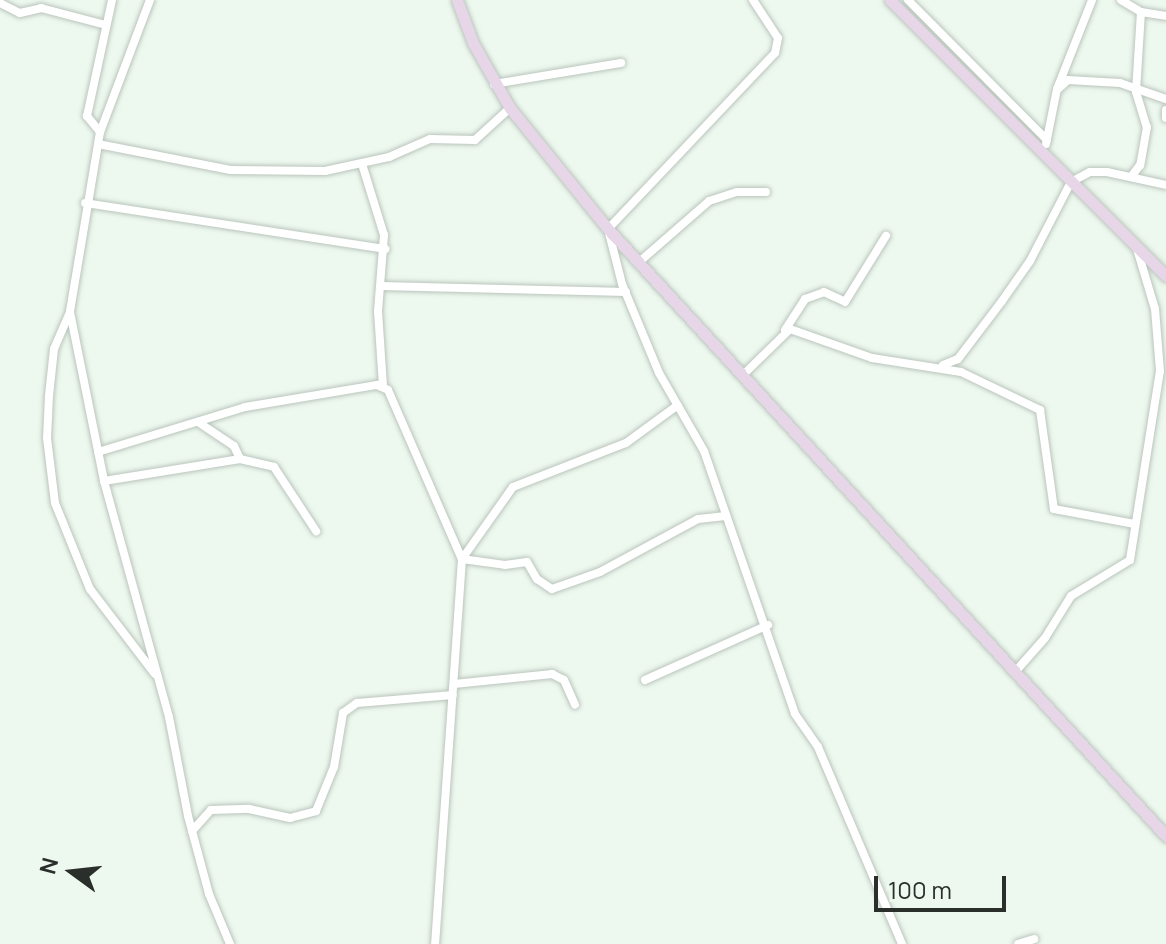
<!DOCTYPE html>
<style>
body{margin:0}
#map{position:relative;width:1166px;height:944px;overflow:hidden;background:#edf8ef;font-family:Manrope,sans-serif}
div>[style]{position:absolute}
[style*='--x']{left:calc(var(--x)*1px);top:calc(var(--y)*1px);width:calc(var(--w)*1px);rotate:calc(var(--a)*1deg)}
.roads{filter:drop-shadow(0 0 2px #bac5bc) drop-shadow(0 0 2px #bac5bc)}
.street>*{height:8px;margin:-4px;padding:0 4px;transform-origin:4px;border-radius:4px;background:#fff}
.secondary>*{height:11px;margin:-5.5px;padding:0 5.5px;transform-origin:5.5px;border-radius:5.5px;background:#e6d6e8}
span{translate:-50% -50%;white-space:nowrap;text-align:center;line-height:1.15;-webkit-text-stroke:8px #edf8ef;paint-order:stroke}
.north{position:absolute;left:32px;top:832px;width:80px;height:80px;-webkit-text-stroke:6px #edf8ef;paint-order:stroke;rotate:285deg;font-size:22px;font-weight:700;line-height:32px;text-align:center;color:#2b2f2c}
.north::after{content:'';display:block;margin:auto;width:28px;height:36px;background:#2b2f2c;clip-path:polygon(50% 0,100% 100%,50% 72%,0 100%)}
.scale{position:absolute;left:874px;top:876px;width:132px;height:36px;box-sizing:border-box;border:4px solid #2b2f2c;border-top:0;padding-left:10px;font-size:24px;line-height:28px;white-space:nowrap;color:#2b2f2c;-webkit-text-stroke:6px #edf8ef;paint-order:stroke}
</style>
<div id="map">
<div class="roads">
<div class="street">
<i style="--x:150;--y:0;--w:141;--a:110.7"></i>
<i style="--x:100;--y:132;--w:182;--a:99.5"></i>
<i style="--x:70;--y:312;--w:172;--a:78.6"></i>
<i style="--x:104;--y:481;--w:245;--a:74.6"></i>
<i style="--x:169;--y:717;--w:101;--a:79.1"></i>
<i style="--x:188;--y:816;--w:81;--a:74.9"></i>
<i style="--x:209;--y:894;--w:54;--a:67.2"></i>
<i style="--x:753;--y:0;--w:45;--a:56.7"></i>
<i style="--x:778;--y:38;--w:15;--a:101"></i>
<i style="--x:775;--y:53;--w:243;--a:133.5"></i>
<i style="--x:608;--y:229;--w:57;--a:75.7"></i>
<i style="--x:622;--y:284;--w:96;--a:67.4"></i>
<i style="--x:659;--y:373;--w:90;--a:60"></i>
<i style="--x:704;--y:451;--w:278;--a:70.9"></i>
<i style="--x:795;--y:714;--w:40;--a:55.1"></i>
<i style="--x:818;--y:747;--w:214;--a:66.9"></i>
<i style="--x:908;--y:0;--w:197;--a:45.2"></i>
<i style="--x:1121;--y:0;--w:23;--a:31"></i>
<i style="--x:1141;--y:12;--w:80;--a:93.6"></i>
<i style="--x:1136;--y:92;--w:37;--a:73"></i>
<i style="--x:1147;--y:127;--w:39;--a:100"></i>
<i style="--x:1140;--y:165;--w:15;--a:127"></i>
<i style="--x:0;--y:3;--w:22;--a:27"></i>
<i style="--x:20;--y:13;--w:22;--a:-13"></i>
<i style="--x:41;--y:8;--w:67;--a:14.7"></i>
<i style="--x:1141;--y:12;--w:25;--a:9"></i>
<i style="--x:494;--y:84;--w:129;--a:-9.4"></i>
<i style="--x:1058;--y:89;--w:13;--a:-42"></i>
<i style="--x:1068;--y:80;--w:52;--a:3.3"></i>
<i style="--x:1120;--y:83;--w:49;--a:19.2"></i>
<i style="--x:1166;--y:110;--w:8;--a:90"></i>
<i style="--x:100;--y:132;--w:21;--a:-129"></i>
<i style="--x:87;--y:116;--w:119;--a:-77.8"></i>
<i style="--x:98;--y:144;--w:135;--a:11.1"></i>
<i style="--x:230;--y:170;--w:95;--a:0.6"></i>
<i style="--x:325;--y:171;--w:66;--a:-12.3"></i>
<i style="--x:389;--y:157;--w:45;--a:-23.7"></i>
<i style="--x:430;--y:139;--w:45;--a:1.3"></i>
<i style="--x:475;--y:140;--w:47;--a:-42.4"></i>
<i style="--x:1046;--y:144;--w:56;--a:-78.7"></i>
<i style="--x:1057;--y:89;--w:96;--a:-68.5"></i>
<i style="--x:362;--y:164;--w:74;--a:72.8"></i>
<i style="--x:384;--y:235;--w:76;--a:94.5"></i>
<i style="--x:378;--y:311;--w:75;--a:86.2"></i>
<i style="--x:85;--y:203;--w:304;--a:8.7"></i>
<i style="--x:638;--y:263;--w:94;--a:-41.1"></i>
<i style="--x:709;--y:201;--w:29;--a:-18"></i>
<i style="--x:737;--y:192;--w:29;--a:0"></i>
<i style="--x:381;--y:286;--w:245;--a:1.4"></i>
<i style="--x:70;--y:312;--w:40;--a:113.4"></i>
<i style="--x:54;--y:349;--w:47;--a:96.1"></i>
<i style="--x:49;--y:396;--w:42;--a:92.7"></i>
<i style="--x:47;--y:438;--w:65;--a:83"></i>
<i style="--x:55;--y:503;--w:93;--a:67.9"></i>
<i style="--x:90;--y:589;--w:107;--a:52.6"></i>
<i style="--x:785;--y:330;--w:37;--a:-57"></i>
<i style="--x:805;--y:299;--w:20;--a:-20"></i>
<i style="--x:824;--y:292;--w:23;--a:25"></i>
<i style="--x:845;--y:302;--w:78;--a:-58.2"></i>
<i style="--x:943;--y:365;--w:16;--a:-22"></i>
<i style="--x:958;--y:359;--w:73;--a:-52.8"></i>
<i style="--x:1002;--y:301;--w:49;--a:-55"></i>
<i style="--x:1030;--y:261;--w:89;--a:-62.6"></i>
<i style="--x:1071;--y:182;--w:21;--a:-28"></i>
<i style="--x:1090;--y:172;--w:17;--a:0"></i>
<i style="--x:1107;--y:172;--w:60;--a:12.4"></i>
<i style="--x:743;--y:375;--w:66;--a:-44.4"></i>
<i style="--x:790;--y:329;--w:87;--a:19.5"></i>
<i style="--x:872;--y:358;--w:90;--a:8.9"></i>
<i style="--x:961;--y:372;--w:88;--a:25.7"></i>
<i style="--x:1040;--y:410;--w:100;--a:82"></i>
<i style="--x:1054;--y:509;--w:82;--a:10.5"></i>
<i style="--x:198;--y:422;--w:43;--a:33.7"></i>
<i style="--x:234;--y:446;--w:14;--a:65"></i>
<i style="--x:240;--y:459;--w:35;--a:13"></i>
<i style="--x:274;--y:467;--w:77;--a:56.7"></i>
<i style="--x:98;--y:452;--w:154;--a:-17"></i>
<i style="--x:245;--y:407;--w:134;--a:-9.5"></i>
<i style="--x:377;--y:385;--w:12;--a:24"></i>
<i style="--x:388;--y:390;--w:184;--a:66.4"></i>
<i style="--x:462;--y:559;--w:386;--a:94"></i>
<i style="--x:104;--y:481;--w:138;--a:-9.2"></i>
<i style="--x:462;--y:559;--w:43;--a:7.9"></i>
<i style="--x:505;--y:565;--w:22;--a:-8"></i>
<i style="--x:527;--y:562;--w:20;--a:60"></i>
<i style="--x:537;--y:579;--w:18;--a:34"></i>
<i style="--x:552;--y:589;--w:51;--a:-19.5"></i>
<i style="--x:600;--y:572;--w:111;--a:-28.4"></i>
<i style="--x:698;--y:519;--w:28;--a:-6"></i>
<i style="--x:462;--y:559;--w:88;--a:-54.7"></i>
<i style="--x:513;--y:487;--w:121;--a:-21.3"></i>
<i style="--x:626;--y:443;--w:64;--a:-36.2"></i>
<i style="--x:1015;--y:672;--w:45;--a:-48.6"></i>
<i style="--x:1045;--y:638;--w:49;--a:-58.2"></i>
<i style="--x:1071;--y:596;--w:69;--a:-31.4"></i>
<i style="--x:1130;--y:560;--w:191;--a:-81"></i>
<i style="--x:1160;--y:371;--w:62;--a:-94.6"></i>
<i style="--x:1155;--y:309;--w:63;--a:-106.7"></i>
<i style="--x:645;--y:680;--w:135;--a:-24.1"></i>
<i style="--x:454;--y:684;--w:99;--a:-5.8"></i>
<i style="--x:552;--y:674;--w:13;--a:27"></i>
<i style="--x:564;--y:680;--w:27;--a:66"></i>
<i style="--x:192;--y:831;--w:28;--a:-48"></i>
<i style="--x:211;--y:810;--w:38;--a:-2"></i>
<i style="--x:249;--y:809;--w:42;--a:12.4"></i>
<i style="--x:290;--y:818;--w:27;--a:-15"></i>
<i style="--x:316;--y:811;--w:48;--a:-67.8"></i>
<i style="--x:334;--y:767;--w:55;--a:-80.5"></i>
<i style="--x:343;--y:713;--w:17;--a:-36"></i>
<i style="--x:357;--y:703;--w:96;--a:-4.8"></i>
<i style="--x:1018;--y:944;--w:17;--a:-17"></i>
</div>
<div class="secondary">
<i style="--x:457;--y:0;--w:46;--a:69.6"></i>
<i style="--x:473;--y:43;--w:75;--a:60.4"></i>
<i style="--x:510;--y:108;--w:156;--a:51"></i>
<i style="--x:608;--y:229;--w:825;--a:47.41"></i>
<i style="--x:890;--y:0;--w:390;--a:45"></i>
</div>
</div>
<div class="north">N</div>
<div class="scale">100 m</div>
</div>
